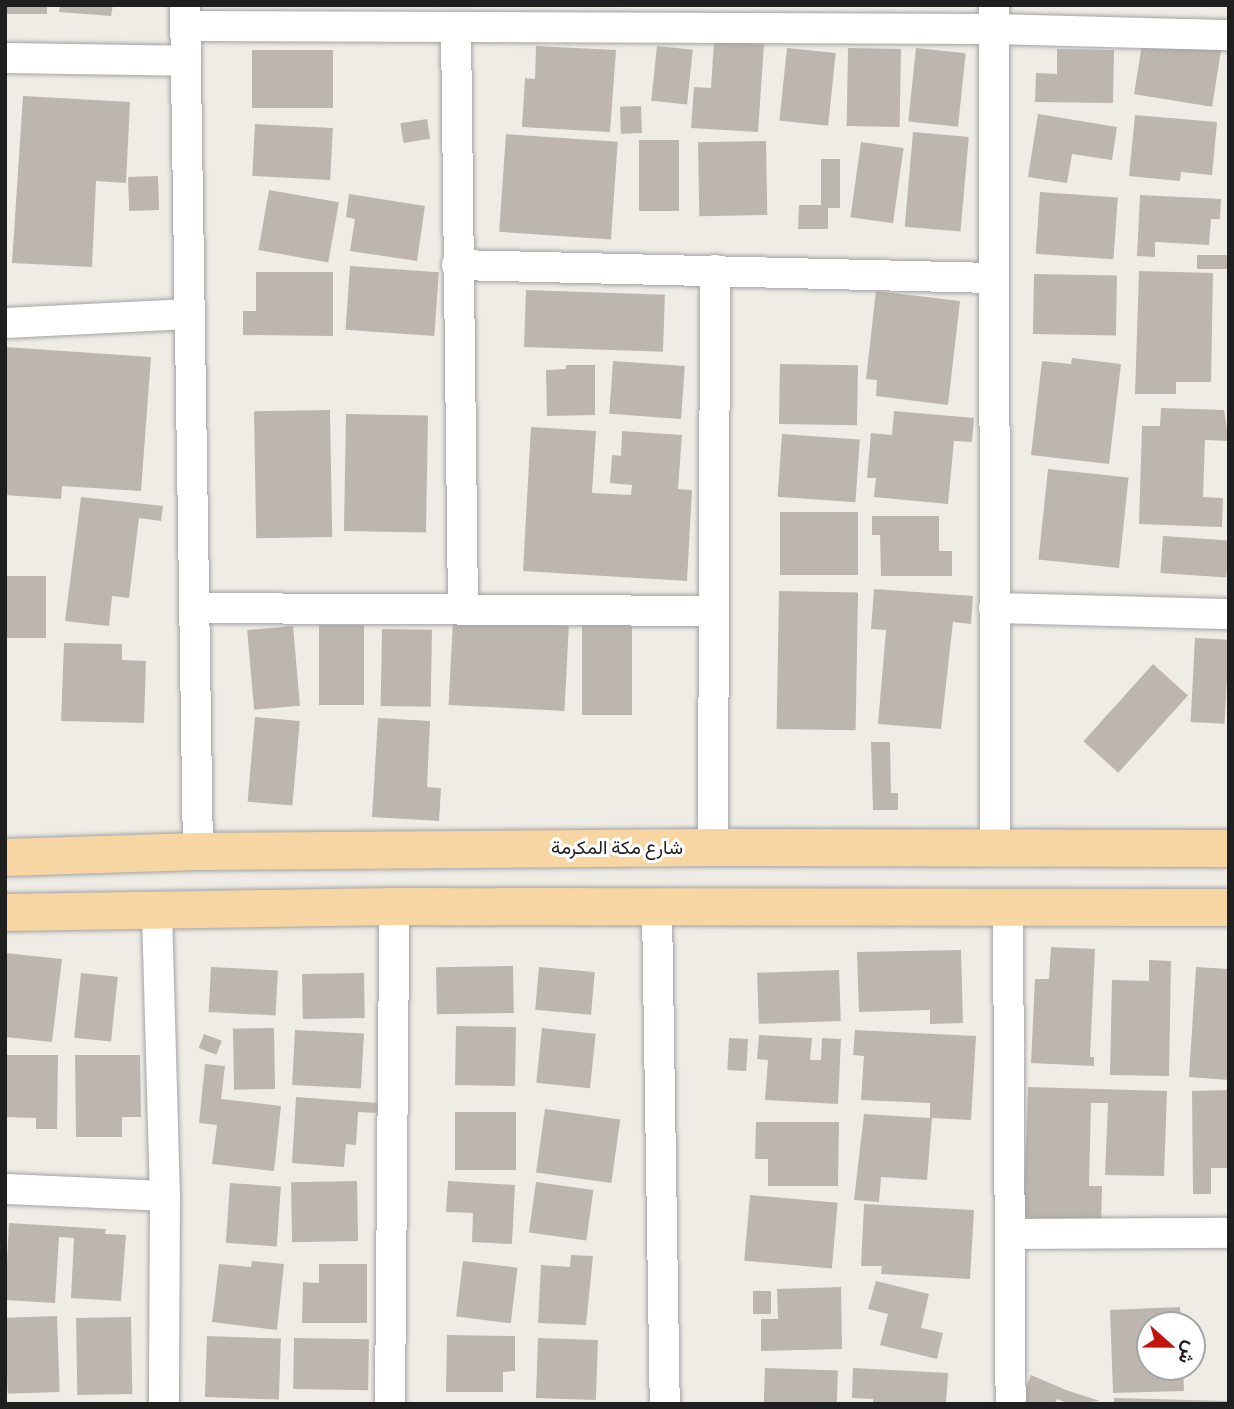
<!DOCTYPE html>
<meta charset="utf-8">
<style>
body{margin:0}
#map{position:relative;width:1234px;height:1409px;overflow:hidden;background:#efece6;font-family:Barlow,Vazirmatn,sans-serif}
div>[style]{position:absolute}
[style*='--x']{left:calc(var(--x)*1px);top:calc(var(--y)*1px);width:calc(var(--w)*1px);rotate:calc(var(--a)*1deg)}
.building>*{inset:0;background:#bcb6af;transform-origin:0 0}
.roads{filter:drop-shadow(0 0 2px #a3a3a3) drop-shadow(0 0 2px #a3a3a3)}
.minor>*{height:30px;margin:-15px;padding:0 15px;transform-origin:15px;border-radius:15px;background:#fff}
.major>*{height:37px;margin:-18.5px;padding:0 18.5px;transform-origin:18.5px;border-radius:18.5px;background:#f7d6a3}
span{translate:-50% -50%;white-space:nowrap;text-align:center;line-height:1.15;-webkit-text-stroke:6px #fff;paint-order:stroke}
.street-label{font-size:19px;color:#1f1f1f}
.frame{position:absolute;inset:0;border:7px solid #1f1f1f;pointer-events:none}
.north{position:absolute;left:1136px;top:1311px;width:70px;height:70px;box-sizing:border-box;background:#fff;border:2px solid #a5a5a5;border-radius:50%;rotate:111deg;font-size:19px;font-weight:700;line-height:28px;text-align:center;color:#1f1f1f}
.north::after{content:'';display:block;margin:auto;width:24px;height:32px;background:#c3140b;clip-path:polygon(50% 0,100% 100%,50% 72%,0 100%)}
</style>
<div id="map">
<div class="building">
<i style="left:5px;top:5px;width:42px;height:9px"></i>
<i style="clip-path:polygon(60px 5px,113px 5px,111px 16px,59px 12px)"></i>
<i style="left:1143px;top:38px;width:79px;height:57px;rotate:9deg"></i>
<i style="clip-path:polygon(714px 41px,764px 44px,758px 132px,691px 128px,694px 87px,711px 88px)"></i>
<i style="clip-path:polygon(536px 46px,616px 50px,610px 132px,522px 127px,525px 78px,535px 79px)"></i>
<i style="left:657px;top:46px;width:36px;height:55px;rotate:6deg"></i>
<i style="left:787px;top:48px;width:49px;height:73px;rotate:6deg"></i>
<i style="left:848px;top:48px;width:53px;height:78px;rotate:1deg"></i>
<i style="left:916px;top:48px;width:50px;height:74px;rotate:6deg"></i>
<i style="clip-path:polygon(1057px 49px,1114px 50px,1113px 103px,1035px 102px,1036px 73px,1057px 74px)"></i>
<i style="left:252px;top:50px;width:81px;height:58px"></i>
<i style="clip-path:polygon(23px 96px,130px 102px,126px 183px,96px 181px,92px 267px,12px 263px)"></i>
<i style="left:641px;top:106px;width:27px;height:21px;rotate:88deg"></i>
<i style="clip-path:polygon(1038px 114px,1117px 127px,1112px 160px,1072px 154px,1067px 183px,1028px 177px)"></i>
<i style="clip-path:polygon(1135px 115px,1217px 122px,1212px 175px,1181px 172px,1180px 181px,1129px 176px)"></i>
<i style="left:427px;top:119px;width:20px;height:27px;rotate:81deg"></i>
<i style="left:255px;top:124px;width:78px;height:52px;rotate:3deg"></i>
<i style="left:913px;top:132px;width:56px;height:95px;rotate:5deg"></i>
<i style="left:506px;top:134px;width:112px;height:98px;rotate:4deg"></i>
<i style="left:639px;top:140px;width:40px;height:71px"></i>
<i style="left:766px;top:141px;width:74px;height:68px;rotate:89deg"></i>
<i style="left:861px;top:142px;width:43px;height:76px;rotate:8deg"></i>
<i style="clip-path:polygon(821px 159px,840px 159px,840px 208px,828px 208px,828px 229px,798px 229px,799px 205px,821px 205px)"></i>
<i style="left:158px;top:176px;width:34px;height:30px;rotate:88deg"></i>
<i style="left:269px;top:190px;width:71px;height:61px;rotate:10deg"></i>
<i style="left:1040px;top:192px;width:78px;height:62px;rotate:4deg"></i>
<i style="clip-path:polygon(349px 194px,425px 206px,417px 261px,350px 251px,355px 219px,346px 217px)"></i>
<i style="clip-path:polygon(1140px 195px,1221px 199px,1220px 219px,1211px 219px,1209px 245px,1155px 242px,1155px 257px,1137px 256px)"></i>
<i style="left:1229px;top:255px;width:14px;height:32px;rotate:90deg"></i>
<i style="left:350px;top:266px;width:89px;height:64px;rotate:4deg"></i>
<i style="clip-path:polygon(1139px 271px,1213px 273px,1211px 382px,1176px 382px,1176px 394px,1135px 394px)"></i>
<i style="clip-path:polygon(256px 272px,333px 272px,333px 336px,243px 335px,243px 311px,256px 311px)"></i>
<i style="left:1034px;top:274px;width:83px;height:60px;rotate:1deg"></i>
<i style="left:526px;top:290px;width:139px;height:57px;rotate:2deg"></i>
<i style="clip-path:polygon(876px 291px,960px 301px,948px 405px,876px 396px,877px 380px,866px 379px)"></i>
<i style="clip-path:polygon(5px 347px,151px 357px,141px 491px,62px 486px,61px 499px,5px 495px)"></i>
<i style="clip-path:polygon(1072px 358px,1121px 364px,1109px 464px,1031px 455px,1042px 361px,1071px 364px)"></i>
<i style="left:613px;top:361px;width:72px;height:53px;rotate:4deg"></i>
<i style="left:780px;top:364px;width:78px;height:60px;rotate:1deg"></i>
<i style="clip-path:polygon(566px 365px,595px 365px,595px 415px,547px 416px,546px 370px,566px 369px)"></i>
<i style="clip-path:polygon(1161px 408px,1224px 410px,1229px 441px,1205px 440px,1203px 497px,1223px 498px,1222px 527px,1139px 524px,1142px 426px,1160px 426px)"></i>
<i style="left:330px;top:410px;width:127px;height:76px;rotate:89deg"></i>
<i style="clip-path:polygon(894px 411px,974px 418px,972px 442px,954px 441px,948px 504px,874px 497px,876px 478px,867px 478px,871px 433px,892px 435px)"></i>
<i style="left:346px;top:414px;width:82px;height:117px;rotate:1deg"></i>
<i style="clip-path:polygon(531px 427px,596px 431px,592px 493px,631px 495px,632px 485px,610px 483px,612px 455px,621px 456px,622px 431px,682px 435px,678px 489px,692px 490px,687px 581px,523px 571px)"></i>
<i style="left:782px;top:434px;width:78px;height:63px;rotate:4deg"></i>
<i style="left:1048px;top:469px;width:81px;height:91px;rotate:6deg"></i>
<i style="clip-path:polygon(81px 497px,163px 506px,161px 521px,139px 518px,129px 598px,112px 596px,109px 626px,65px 621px)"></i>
<i style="left:858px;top:512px;width:63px;height:78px;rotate:90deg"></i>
<i style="clip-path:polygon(872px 516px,939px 516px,939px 551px,952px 551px,952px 576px,881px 576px,880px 535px,872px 535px)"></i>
<i style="left:1163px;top:536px;width:66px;height:37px;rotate:4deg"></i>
<i style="left:5px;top:576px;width:41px;height:62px"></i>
<i style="clip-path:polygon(874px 589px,973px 596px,971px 624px,953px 622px,941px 729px,878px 724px,886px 630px,871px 629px)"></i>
<i style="left:779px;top:591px;width:79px;height:138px;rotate:1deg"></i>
<i style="left:453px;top:620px;width:116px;height:85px;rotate:3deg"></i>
<i style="left:582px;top:624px;width:50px;height:91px"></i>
<i style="left:319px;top:625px;width:45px;height:80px"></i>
<i style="left:293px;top:626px;width:80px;height:46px;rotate:85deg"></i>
<i style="left:382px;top:629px;width:50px;height:77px;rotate:1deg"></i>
<i style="left:1195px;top:638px;width:34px;height:84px;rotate:3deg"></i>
<i style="clip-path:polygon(64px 643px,122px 644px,122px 660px,146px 661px,144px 723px,61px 721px)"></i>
<i style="left:1153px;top:664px;width:47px;height:104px;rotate:42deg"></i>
<i style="left:255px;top:717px;width:45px;height:85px;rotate:5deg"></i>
<i style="clip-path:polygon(378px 718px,430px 721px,427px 787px,441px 788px,439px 821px,372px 817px)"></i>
<i style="clip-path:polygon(871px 742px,890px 742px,891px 793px,898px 793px,898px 810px,873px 810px)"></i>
<i style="clip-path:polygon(1051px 947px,1095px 949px,1090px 1057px,1094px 1057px,1094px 1066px,1031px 1063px,1035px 979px,1049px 979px)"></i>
<i style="clip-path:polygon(961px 950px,963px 1023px,930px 1024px,930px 1010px,859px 1012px,857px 952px)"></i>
<i style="clip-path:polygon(5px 953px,62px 959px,52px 1042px,5px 1037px)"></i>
<i style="clip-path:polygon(1149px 960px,1171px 961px,1169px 1076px,1110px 1075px,1112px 980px,1149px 981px)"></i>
<i style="left:513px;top:966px;width:47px;height:77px;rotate:89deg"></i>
<i style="left:211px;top:967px;width:67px;height:45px;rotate:3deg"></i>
<i style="left:539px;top:967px;width:56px;height:43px;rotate:5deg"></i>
<i style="clip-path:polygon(1196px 967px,1229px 969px,1229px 1080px,1189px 1077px)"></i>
<i style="left:839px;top:970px;width:51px;height:82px;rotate:88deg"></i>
<i style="left:81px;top:973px;width:37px;height:65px;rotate:6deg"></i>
<i style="left:364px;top:973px;width:45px;height:62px;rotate:89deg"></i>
<i style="left:456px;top:1026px;width:60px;height:59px;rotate:1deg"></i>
<i style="left:274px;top:1028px;width:61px;height:41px;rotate:89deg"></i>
<i style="left:542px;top:1028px;width:54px;height:55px;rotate:6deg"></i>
<i style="left:295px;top:1030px;width:69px;height:55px;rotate:3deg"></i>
<i style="clip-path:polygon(855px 1030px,976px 1036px,971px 1120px,932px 1118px,927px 1180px,881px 1177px,879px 1202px,854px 1200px,864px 1114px,930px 1118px,930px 1103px,861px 1100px,864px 1056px,853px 1055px)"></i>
<i style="left:204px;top:1034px;width:19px;height:15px;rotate:21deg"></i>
<i style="clip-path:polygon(759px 1035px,812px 1038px,810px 1060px,821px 1060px,822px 1038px,841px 1039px,838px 1104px,765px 1100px,768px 1060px,757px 1059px)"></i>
<i style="left:729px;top:1038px;width:19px;height:32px;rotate:3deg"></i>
<i style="clip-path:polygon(5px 1055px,58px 1055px,57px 1129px,36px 1129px,36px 1118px,5px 1117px)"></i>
<i style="clip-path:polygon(75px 1055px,140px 1055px,141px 1117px,122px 1117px,122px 1137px,76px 1137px)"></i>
<i style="clip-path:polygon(205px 1064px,225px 1066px,221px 1099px,281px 1106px,274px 1171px,212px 1164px,217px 1125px,199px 1123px)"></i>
<i style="clip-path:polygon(1028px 1087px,1167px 1091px,1164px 1176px,1105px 1175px,1108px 1103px,1091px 1103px,1089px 1186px,1102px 1186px,1101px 1227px,1023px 1224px)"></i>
<i style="clip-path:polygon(1229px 1090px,1229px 1168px,1211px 1168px,1211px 1194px,1193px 1194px,1192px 1091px)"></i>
<i style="clip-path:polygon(296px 1097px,378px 1103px,377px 1113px,358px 1112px,356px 1145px,346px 1144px,344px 1167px,292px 1163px)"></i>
<i style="left:545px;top:1109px;width:76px;height:64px;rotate:8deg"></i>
<i style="left:516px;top:1112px;width:58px;height:61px;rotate:90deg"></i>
<i style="clip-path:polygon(756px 1122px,839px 1122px,838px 1186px,768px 1186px,768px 1159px,755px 1159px)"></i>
<i style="left:357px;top:1181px;width:60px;height:66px;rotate:89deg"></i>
<i style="clip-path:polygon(448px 1181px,515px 1185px,512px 1244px,472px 1242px,473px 1213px,446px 1212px)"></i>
<i style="left:536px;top:1182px;width:58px;height:51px;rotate:8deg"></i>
<i style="left:230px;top:1183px;width:51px;height:60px;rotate:4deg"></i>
<i style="left:750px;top:1195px;width:88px;height:66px;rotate:5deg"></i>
<i style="clip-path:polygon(864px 1204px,974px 1210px,970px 1279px,881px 1274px,882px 1266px,861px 1266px)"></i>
<i style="clip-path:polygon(9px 1223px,106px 1229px,105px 1234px,126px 1235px,121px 1301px,71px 1298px,74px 1238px,59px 1237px,55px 1303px,5px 1300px)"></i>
<i style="clip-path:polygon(571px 1255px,593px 1256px,586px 1325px,538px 1323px,541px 1265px,570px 1267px)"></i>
<i style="clip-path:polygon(252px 1261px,284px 1264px,277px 1330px,212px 1322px,219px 1264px,251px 1267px)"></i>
<i style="left:463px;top:1261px;width:55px;height:56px;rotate:7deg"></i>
<i style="clip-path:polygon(319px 1264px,367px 1264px,367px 1323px,302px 1323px,303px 1282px,319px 1283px)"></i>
<i style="clip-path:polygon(876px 1281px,929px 1294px,921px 1328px,943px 1333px,937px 1359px,880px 1345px,888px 1314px,868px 1309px)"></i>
<i style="clip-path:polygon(841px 1287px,842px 1349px,761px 1351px,761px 1319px,778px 1319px,777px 1289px)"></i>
<i style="left:753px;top:1291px;width:18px;height:23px"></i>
<i style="clip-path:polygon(1180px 1307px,1181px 1325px,1150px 1325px,1150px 1367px,1183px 1367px,1184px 1391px,1113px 1393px,1110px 1310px)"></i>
<i style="left:57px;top:1316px;width:76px;height:52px;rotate:88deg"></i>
<i style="left:131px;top:1317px;width:77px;height:55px;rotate:89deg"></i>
<i style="clip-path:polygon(447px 1335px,515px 1336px,515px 1371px,503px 1372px,503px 1392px,446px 1392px)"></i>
<i style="left:207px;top:1336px;width:74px;height:61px;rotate:2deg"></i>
<i style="left:294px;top:1338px;width:75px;height:51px;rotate:1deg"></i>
<i style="left:538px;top:1338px;width:60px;height:60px;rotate:2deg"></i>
<i style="left:765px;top:1368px;width:73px;height:36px;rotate:2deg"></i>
<i style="clip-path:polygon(853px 1368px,948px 1373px,946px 1404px,873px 1404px,873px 1399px,852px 1398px)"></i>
<i style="clip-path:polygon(1031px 1375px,1066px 1390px,1100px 1401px,1069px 1404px,1057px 1399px,1055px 1404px,1026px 1404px,1020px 1402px)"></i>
<i style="clip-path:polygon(1114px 1398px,1229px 1401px,1229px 1404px,1114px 1404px)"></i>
</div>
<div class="roads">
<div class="minor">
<i style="--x:994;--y:5;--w:841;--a:89.93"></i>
<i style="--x:185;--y:6;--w:845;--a:89.12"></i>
<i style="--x:185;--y:26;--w:809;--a:0.21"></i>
<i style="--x:994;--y:29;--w:235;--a:1.5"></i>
<i style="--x:456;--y:27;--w:583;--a:89.31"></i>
<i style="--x:5;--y:58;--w:181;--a:0.9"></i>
<i style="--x:457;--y:265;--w:537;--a:1.39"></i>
<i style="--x:5;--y:323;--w:185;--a:-2.8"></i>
<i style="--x:195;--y:608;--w:519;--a:0.33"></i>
<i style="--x:994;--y:608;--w:235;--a:1.5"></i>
<i style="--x:713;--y:847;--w:577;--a:-89.8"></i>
<i style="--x:1008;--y:906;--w:498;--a:89.7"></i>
<i style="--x:657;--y:909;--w:495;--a:89.1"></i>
<i style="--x:157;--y:912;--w:284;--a:88.4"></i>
<i style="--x:165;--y:1196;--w:208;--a:90.3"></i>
<i style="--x:5;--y:1189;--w:160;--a:2.5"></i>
<i style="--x:1011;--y:1234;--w:218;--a:-0.3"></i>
<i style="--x:390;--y:1404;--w:498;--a:-89.5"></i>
</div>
<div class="major">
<i style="--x:5;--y:857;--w:193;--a:-1.8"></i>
<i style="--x:198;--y:851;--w:515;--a:-0.45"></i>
<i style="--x:713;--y:847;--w:516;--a:0.11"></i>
<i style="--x:5;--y:912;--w:389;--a:-0.9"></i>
<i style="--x:394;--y:906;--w:835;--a:0.07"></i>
</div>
</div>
<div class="street-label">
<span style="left:617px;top:847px">شارع مكة المكرمة</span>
</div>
<div class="frame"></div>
<div class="north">ش</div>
</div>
